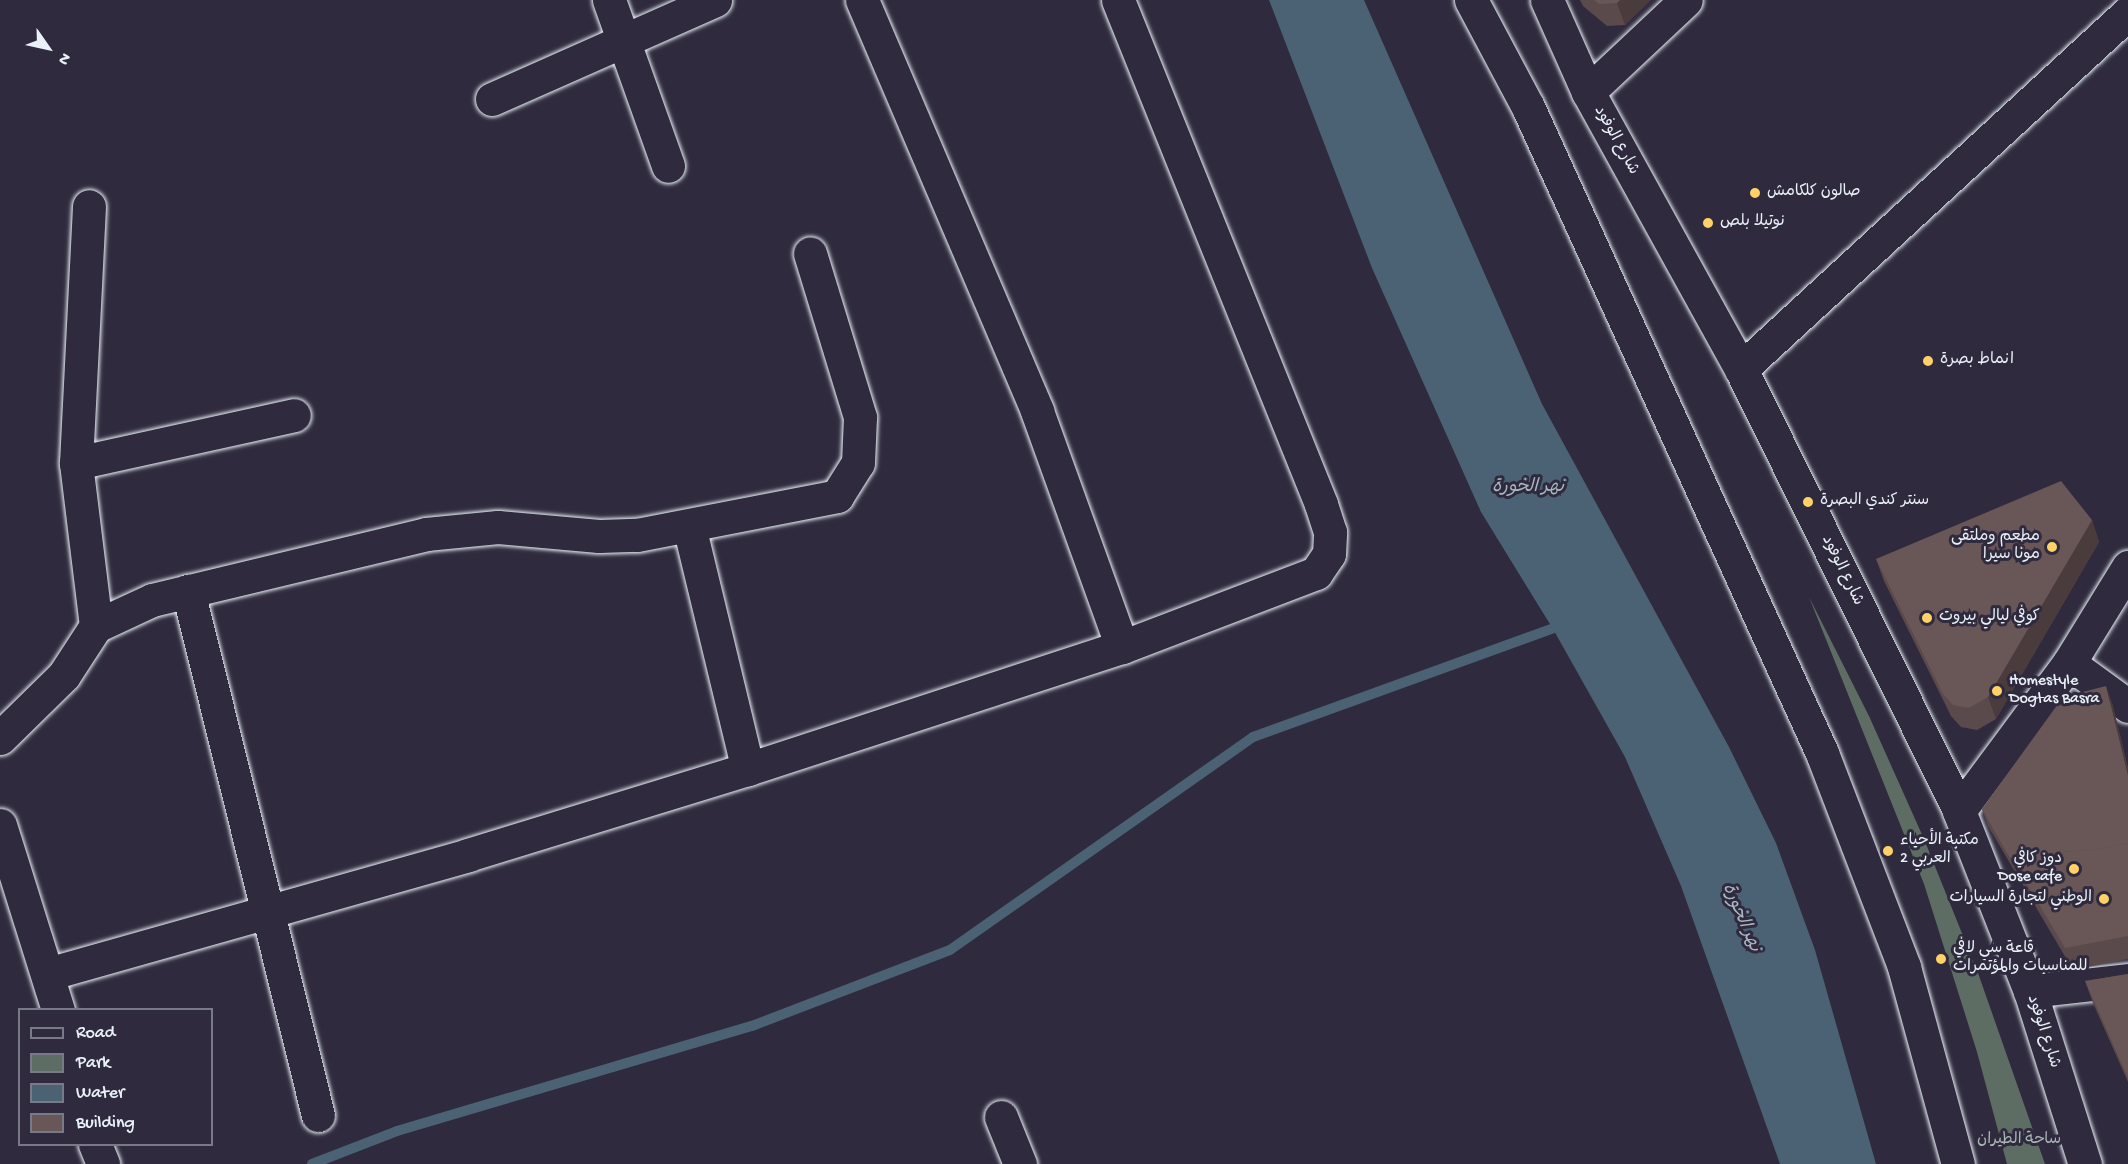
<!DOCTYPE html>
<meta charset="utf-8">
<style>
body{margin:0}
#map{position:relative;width:2128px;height:1164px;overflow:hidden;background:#2f2a3d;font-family:"Gochi Hand","Playpen Sans Arabic",sans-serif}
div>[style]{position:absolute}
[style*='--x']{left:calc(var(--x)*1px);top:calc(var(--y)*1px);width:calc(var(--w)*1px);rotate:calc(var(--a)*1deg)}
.green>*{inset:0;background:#5d6d64}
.water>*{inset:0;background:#4a6273}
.stream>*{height:10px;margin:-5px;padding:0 5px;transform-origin:5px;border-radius:5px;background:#4a6273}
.roads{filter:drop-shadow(0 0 2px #e8f1f8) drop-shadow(0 0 2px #e8f1f8)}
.minor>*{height:33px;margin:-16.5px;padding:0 16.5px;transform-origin:16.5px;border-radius:16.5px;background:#2f2a3d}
.major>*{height:33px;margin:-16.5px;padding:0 16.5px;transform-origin:16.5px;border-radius:16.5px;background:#2f2a3d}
.wall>*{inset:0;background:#5a4a4b}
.shaded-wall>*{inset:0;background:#4a3c3d}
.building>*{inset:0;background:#695657}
.dots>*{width:16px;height:16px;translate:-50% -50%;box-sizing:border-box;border:3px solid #2f2a3d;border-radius:50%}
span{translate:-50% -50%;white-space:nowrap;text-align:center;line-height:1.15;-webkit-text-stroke:6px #2f2a3d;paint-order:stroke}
.street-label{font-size:16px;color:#e8f1f8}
.poi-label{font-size:16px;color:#e8f1f8}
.left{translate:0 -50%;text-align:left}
.right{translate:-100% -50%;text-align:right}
.park-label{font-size:16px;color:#a9b6b5}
.water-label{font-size:18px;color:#a9b8c3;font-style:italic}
.legend{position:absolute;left:18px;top:1008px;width:195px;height:138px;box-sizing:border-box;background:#2f2a3d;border:2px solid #797a88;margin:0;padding:8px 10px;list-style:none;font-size:18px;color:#e8f1f8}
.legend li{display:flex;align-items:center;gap:12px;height:30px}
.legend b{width:30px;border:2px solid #797a88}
.north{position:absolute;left:18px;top:18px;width:60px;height:60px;-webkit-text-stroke:4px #2f2a3d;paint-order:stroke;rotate:124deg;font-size:16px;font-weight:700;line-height:24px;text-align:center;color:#e8f1f8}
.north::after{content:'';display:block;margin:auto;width:21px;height:27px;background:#e8f1f8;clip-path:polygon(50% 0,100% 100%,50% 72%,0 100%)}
</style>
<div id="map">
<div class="green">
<i style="clip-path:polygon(1809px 597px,1869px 716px,1924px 839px,1978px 973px,2045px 1164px,2007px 1164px,1977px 1052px,1924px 884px)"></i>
</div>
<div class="water">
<i style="clip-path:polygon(1269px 0,1364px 0,1542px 404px,1729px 747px,1776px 843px,1815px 950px,1876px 1164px,1780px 1164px,1681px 886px,1625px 757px,1553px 629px,1481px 512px,1372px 268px)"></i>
</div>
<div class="stream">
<i style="--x:312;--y:1164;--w:91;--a:-21.2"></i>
<i style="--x:397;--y:1131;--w:370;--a:-16.5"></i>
<i style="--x:752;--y:1026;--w:212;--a:-21"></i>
<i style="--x:950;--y:950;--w:370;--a:-35.1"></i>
<i style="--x:1253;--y:737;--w:333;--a:-19.9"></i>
</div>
<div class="roads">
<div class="minor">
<i style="--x:609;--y:0;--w:176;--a:70.4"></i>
<i style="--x:862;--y:0;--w:447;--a:66.9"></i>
<i style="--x:1037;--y:411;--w:251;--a:70.2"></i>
<i style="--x:1588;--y:92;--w:134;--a:-43.2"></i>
<i style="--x:492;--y:99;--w:244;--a:-23.9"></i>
<i style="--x:1741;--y:369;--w:526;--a:-42.61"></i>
<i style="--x:76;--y:463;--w:257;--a:-87.1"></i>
<i style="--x:689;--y:526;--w:250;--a:76.4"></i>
<i style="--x:188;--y:591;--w:540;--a:76.07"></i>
<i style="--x:96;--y:626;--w:164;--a:-97"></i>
<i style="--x:76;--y:463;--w:223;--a:-12.4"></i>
<i style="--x:2069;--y:663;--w:73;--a:36.1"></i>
<i style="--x:0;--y:738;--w:90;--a:-44.5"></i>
<i style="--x:64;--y:675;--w:59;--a:-56.9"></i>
<i style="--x:96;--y:626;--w:62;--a:-24.9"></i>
<i style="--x:152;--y:600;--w:282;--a:-13.5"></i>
<i style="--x:426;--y:534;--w:72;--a:-5.6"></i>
<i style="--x:498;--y:527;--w:101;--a:5.1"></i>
<i style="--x:599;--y:536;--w:38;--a:-2"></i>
<i style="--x:637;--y:535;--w:204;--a:-11"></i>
<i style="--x:837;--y:496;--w:39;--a:-58"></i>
<i style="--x:858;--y:463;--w:46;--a:-87.5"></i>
<i style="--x:860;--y:417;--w:171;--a:-107"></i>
<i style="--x:1959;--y:811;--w:184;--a:-53.4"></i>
<i style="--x:2069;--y:663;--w:113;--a:-58.4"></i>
<i style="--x:0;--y:825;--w:194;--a:72.6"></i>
<i style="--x:48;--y:974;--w:437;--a:-15.8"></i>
<i style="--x:468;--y:855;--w:293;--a:-17.1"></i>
<i style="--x:748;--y:769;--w:393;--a:-18.1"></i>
<i style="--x:1122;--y:647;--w:208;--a:-20.9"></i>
<i style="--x:1316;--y:573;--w:23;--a:-56"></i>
<i style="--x:1329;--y:554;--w:22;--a:-87"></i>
<i style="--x:1330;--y:532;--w:29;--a:-108"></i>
<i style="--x:1321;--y:504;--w:543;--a:-111.94"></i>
<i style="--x:2030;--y:991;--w:99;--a:-6.4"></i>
<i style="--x:1001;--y:1117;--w:51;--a:68"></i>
<i style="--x:95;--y:1144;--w:22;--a:68"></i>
</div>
<div class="major">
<i style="--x:1471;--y:0;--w:121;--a:62"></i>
<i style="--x:1528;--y:107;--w:710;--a:65.53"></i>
<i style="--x:1822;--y:753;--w:229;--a:69"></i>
<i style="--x:1904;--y:967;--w:204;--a:74.7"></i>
<i style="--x:1547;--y:0;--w:101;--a:66"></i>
<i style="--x:1588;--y:92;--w:316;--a:61.1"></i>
<i style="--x:1741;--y:369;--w:493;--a:63.7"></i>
<i style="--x:1959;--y:811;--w:193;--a:68.5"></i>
<i style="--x:2030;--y:991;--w:182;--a:72.4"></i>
</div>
</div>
<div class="wall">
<i style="clip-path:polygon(1580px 0,1651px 0,1625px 25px,1607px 26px,1583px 6px)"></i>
<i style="clip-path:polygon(2092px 520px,2099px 542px,1996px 719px,1977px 730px,1961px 727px,1951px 716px,1884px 581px,1876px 559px)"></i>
<i style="clip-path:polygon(2112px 703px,2128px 768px,2128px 959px,2073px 970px,1988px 826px,1982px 809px)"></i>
<i style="clip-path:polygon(2128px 974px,2128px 1082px,2093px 1003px,2085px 981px)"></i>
</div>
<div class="shaded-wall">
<i style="clip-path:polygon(1620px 0,1651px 0,1625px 25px,1617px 3px)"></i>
<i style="clip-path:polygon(2092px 520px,2099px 542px,1996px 719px,1988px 697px)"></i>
<i style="clip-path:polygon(2106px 686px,2112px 703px,2128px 768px,2128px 776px)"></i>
</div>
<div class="building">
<i style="clip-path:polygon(1594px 0,1620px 0,1617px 3px,1599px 4px)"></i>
<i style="clip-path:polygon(2061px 481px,2092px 520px,1988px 697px,1969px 708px,1953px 705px,1943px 694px,1876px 559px)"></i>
<i style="clip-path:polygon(2106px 686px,2128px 776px,2128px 843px,2091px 850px,2010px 856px,2011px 860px,1982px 809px,2063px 697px)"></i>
<i style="clip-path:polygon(2128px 843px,2128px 936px,2065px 948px,2010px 856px,2091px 850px)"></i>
<i style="clip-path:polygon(2128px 974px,2128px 1078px,2085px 981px)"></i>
</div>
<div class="dots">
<i style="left:1755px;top:193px;background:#ffd166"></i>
<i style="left:1708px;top:223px;background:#ffd166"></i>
<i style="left:1928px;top:361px;background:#ffd166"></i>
<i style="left:1808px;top:502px;background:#ffd166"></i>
<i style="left:2052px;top:547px;background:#ffd166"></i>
<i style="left:1927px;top:618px;background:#ffd166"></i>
<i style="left:1997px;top:691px;background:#ffd166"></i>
<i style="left:1888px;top:851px;background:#ffd166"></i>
<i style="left:2074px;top:869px;background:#ffd166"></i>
<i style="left:2104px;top:899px;background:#ffd166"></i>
<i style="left:1941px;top:959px;background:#ffd166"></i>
</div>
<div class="street-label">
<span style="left:1615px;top:141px;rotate:61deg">شارع الوفود</span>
<span style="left:1841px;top:571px;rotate:64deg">شارع الوفود</span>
<span style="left:2042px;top:1032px;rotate:72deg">شارع الوفود</span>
</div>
<div class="poi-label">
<span class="left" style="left:1767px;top:193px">صالون كلكامش</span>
<span class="left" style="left:1720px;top:223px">نوتيلا بلص</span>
<span class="left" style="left:1940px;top:361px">انماط بصرة</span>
<span class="left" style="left:1820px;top:502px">سنتر كندي البصرة</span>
<span class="right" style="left:2040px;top:547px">مطعم وملتقى<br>مونا سيرا</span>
<span class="left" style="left:1939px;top:618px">كوفي ليالي بيروت</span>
<span class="left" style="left:2009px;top:691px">Homestyle<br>Dogtas Basra</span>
<span class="left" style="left:1900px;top:851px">مكتبة الأحياء<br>العربي 2</span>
<span class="right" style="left:2062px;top:869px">دوز كافي<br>Dose cafe</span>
<span class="right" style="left:2092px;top:899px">الوطني لتجارة السيارات</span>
<span class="left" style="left:1953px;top:959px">قاعة سي لافي<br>للمناسبات والمؤتمرات</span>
</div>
<div class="park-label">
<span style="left:2019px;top:1141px">ساحة الطيران</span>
</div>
<div class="water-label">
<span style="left:1528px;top:488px">نهر الخورة</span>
<span style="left:1740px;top:918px;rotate:67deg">نهر الخورة</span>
</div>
<ul class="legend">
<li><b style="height:8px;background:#2f2a3d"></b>Road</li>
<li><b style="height:16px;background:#5d6d64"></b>Park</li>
<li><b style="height:16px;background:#4a6273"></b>Water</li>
<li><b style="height:16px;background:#695657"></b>Building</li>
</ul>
<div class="north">N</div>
</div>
